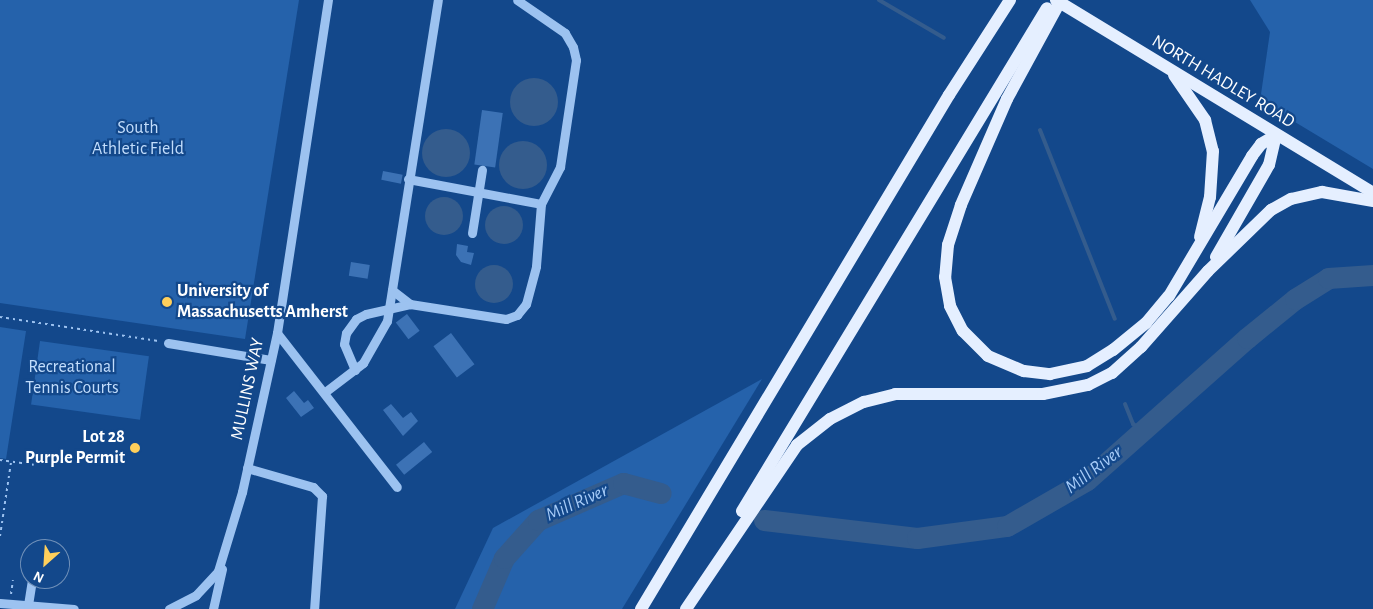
<!DOCTYPE html>
<style>
body{margin:0}
#map{position:relative;width:1373px;height:609px;overflow:hidden;background:#13488b;font-family:"Alegreya Sans",sans-serif}
div>[style]{position:absolute}
[style*='--x']{left:calc(var(--x)*1px);top:calc(var(--y)*1px);width:calc(var(--w)*1px);rotate:calc(var(--a)*1deg)}
.green>*{inset:0;background:#2562ab;transform-origin:0 0}
.water>*{inset:0;background:#345c8d}
.round{border-radius:50%}
.stream>*{height:4px;margin:-2px;padding:0 2px;transform-origin:2px;border-radius:2px;background:#345c8d}
.river>*{height:21px;margin:-10.5px;padding:0 10.5px;transform-origin:10.5px;border-radius:10.5px;background:#345c8d}
.building>*{inset:0;background:#3c72b5;transform-origin:0 0}
.path>*{height:2px;margin-top:-1px;transform-origin:0;background:repeating-linear-gradient(90deg,#9cc2f0 0 2.5px,transparent 0 6.5px)}
.minor>*{height:9px;margin:-4.5px;padding:0 4.5px;transform-origin:4.5px;border-radius:4.5px;background:#9cc2f0}
.major>*{height:12px;margin:-6px;padding:0 6px;transform-origin:6px;border-radius:6px;background:#e5efff}
.dots>*{width:14px;height:14px;translate:-50% -50%;box-sizing:border-box;border:2px solid #13488b;border-radius:50%}
span{translate:-50% -50%;white-space:nowrap;text-align:center;line-height:1.15;-webkit-text-stroke:4.5px #13488b;paint-order:stroke}
.street-label{font-size:18px;color:#fff}
.park-label{font-size:18px;color:#c2ddfc}
.poi-label{font-size:18px;color:#fff;font-weight:700}
.left{translate:0 -50%;text-align:left}
.right{translate:-100% -50%;text-align:right}
.water-label{font-size:19px;color:#a7ccf8;font-style:italic}
.north{position:absolute;left:20px;top:539px;width:50px;height:50px;box-sizing:border-box;background:#13488b;border:1px solid #7191b9;border-radius:50%;rotate:206deg;font-size:14px;font-weight:700;line-height:20px;text-align:center;color:#fff}
.north::after{content:'';display:block;margin:auto;width:18px;height:22px;background:#ffcf5b;clip-path:polygon(50% 0,100% 100%,50% 72%,0 100%)}
</style>
<div id="map">
<div class="green">
<i style="clip-path:polygon(0 0,299px 0,245px 339px,0 303px)"></i>
<i style="clip-path:polygon(1250px 0,1373px 0,1373px 169px,1260px 101px,1270px 32px)"></i>
<i style="clip-path:polygon(0 327px,26px 331px,6px 459px,0 458px)"></i>
<i style="left:40px;top:341px;width:110px;height:64px;rotate:8deg"></i>
<i style="clip-path:polygon(762px 379px,622px 609px,455px 609px,493px 528px)"></i>
</div>
<div class="water">
<i class="round" style="left:510px;top:78px;width:48px;height:48px"></i>
<i class="round" style="left:422px;top:129px;width:48px;height:48px"></i>
<i class="round" style="left:499px;top:141px;width:48px;height:48px"></i>
<i class="round" style="left:425px;top:197px;width:38px;height:38px"></i>
<i class="round" style="left:485px;top:206px;width:38px;height:38px"></i>
<i class="round" style="left:475px;top:265px;width:38px;height:38px"></i>
</div>
<div class="stream">
<i style="--x:879;--y:0;--w:75;--a:30.3"></i>
<i style="--x:1040;--y:130;--w:203;--a:68.4"></i>
<i style="--x:1125;--y:404;--w:22;--a:68"></i>
<i style="--x:1133;--y:424;--w:12;--a:35"></i>
</div>
<div class="river">
<i style="--x:764;--y:520;--w:154;--a:6.7"></i>
<i style="--x:917;--y:538;--w:91;--a:-7.6"></i>
<i style="--x:1007;--y:526;--w:92;--a:-29.9"></i>
<i style="--x:1087;--y:480;--w:214;--a:-41.6"></i>
<i style="--x:1247;--y:338;--w:62;--a:-39.1"></i>
<i style="--x:1295;--y:299;--w:39;--a:-32"></i>
<i style="--x:1328;--y:278;--w:45;--a:-3.8"></i>
<i style="--x:482;--y:609;--w:56;--a:-66.7"></i>
<i style="--x:504;--y:558;--w:51;--a:-48.2"></i>
<i style="--x:538;--y:520;--w:93;--a:-23.5"></i>
<i style="--x:623;--y:483;--w:39;--a:15"></i>
</div>
<div class="building">
<i style="left:482px;top:110px;width:21px;height:55px;rotate:8deg"></i>
<i style="left:383px;top:171px;width:20px;height:9px;rotate:11deg"></i>
<i style="clip-path:polygon(457px 244px,468px 246px,467px 252px,474px 253px,471px 265px,461px 262px,456px 255px)"></i>
<i style="left:351px;top:262px;width:19px;height:14px;rotate:9deg"></i>
<i style="left:407px;top:314px;width:21px;height:14px;rotate:53deg"></i>
<i style="left:451px;top:333px;width:39px;height:22px;rotate:53deg"></i>
<i style="clip-path:polygon(294px 391px,304px 403px,308px 400px,314px 408px,301px 417px,286px 398px)"></i>
<i style="clip-path:polygon(391px 404px,403px 418px,411px 412px,418px 421px,403px 436px,383px 410px)"></i>
<i style="left:424px;top:442px;width:13px;height:36px;rotate:51deg"></i>
</div>
<div class="path">
<i style="--x:0;--y:317;--w:160;--a:8.6"></i>
<i style="--x:0;--y:460;--w:34;--a:8"></i>
<i style="--x:0;--y:536;--w:75;--a:-81.5"></i>
<i style="--x:11;--y:594;--w:14;--a:-82"></i>
</div>
<div class="minor">
<i style="--x:408;--y:179;--w:135;--a:10.6"></i>
<i style="--x:472;--y:233;--w:64;--a:-81"></i>
<i style="--x:392;--y:290;--w:23;--a:38"></i>
<i style="--x:277;--y:333;--w:195;--a:52.1"></i>
<i style="--x:168;--y:343;--w:104;--a:9.4"></i>
<i style="--x:355;--y:370;--w:28;--a:-113"></i>
<i style="--x:344;--y:344;--w:11;--a:-80"></i>
<i style="--x:346;--y:333;--w:17;--a:-54"></i>
<i style="--x:356;--y:319;--w:11;--a:-27"></i>
<i style="--x:366;--y:314;--w:45;--a:-12.8"></i>
<i style="--x:410;--y:304;--w:97;--a:8.9"></i>
<i style="--x:506;--y:319;--w:12;--a:-20"></i>
<i style="--x:517;--y:315;--w:14;--a:-51"></i>
<i style="--x:526;--y:304;--w:39;--a:-75"></i>
<i style="--x:536;--y:266;--w:62;--a:-85.4"></i>
<i style="--x:541;--y:204;--w:42;--a:-62.8"></i>
<i style="--x:560;--y:167;--w:108;--a:-81.5"></i>
<i style="--x:576;--y:60;--w:13;--a:-103"></i>
<i style="--x:573;--y:47;--w:16;--a:-120"></i>
<i style="--x:565;--y:33;--w:58;--a:-145.5"></i>
<i style="--x:325;--y:392;--w:48;--a:-37.3"></i>
<i style="--x:363;--y:363;--w:48;--a:-60.3"></i>
<i style="--x:387;--y:321;--w:325;--a:-81"></i>
<i style="--x:247;--y:468;--w:69;--a:16.1"></i>
<i style="--x:313;--y:487;--w:13;--a:45"></i>
<i style="--x:322;--y:496;--w:113;--a:94"></i>
<i style="--x:0;--y:603;--w:74;--a:4.6"></i>
<i style="--x:28;--y:605;--w:26;--a:-81"></i>
<i style="--x:169;--y:609;--w:30;--a:-27"></i>
<i style="--x:196;--y:595;--w:33;--a:-47"></i>
<i style="--x:218;--y:571;--w:83;--a:-73.1"></i>
<i style="--x:242;--y:492;--w:163;--a:-77.6"></i>
<i style="--x:277;--y:333;--w:337;--a:-81.3"></i>
<i style="--x:213;--y:609;--w:41;--a:-77.3"></i>
</div>
<div class="major">
<i style="--x:1056;--y:0;--w:371;--a:31.3"></i>
<i style="--x:1061;--y:0;--w:113;--a:118.6"></i>
<i style="--x:1007;--y:99;--w:116;--a:113.5"></i>
<i style="--x:961;--y:205;--w:42;--a:108"></i>
<i style="--x:948;--y:245;--w:32;--a:95"></i>
<i style="--x:945;--y:277;--w:29;--a:80"></i>
<i style="--x:950;--y:306;--w:28;--a:63"></i>
<i style="--x:963;--y:331;--w:35;--a:45"></i>
<i style="--x:988;--y:356;--w:39;--a:23"></i>
<i style="--x:1024;--y:371;--w:26;--a:7"></i>
<i style="--x:1050;--y:374;--w:38;--a:-12"></i>
<i style="--x:1087;--y:366;--w:31;--a:-32"></i>
<i style="--x:1113;--y:350;--w:43;--a:-39.3"></i>
<i style="--x:1146;--y:323;--w:35;--a:-50"></i>
<i style="--x:1169;--y:296;--w:163;--a:-59.3"></i>
<i style="--x:1252;--y:156;--w:15;--a:-53"></i>
<i style="--x:1261;--y:144;--w:17;--a:-31"></i>
<i style="--x:1174;--y:75;--w:55;--a:55.4"></i>
<i style="--x:1205;--y:120;--w:32;--a:76"></i>
<i style="--x:1213;--y:151;--w:46;--a:93.7"></i>
<i style="--x:1210;--y:197;--w:41;--a:104"></i>
<i style="--x:1216;--y:257;--w:106;--a:-60.1"></i>
<i style="--x:1269;--y:165;--w:31;--a:-77"></i>
<i style="--x:742;--y:511;--w:588;--a:-58.77"></i>
<i style="--x:641;--y:609;--w:599;--a:-59.07"></i>
<i style="--x:949;--y:95;--w:113;--a:-57.3"></i>
<i style="--x:686;--y:609;--w:198;--a:-55.9"></i>
<i style="--x:797;--y:445;--w:42;--a:-38.2"></i>
<i style="--x:830;--y:419;--w:38;--a:-27"></i>
<i style="--x:864;--y:402;--w:32;--a:-14"></i>
<i style="--x:895;--y:394;--w:148;--a:0"></i>
<i style="--x:1043;--y:394;--w:46;--a:-11.3"></i>
<i style="--x:1088;--y:385;--w:27;--a:-27"></i>
<i style="--x:1112;--y:373;--w:39;--a:-42"></i>
<i style="--x:1141;--y:347;--w:101;--a:-48.6"></i>
<i style="--x:1208;--y:271;--w:88;--a:-44.1"></i>
<i style="--x:1271;--y:210;--w:23;--a:-29"></i>
<i style="--x:1291;--y:199;--w:32;--a:-13"></i>
<i style="--x:1322;--y:192;--w:52;--a:10"></i>
</div>
<div class="dots">
<i style="left:167px;top:302px;background:#ffcf5b"></i>
<i style="left:135px;top:448px;background:#ffcf5b"></i>
</div>
<div class="street-label">
<span style="left:1223px;top:82px;rotate:31deg">NORTH HADLEY ROAD</span>
<span style="left:248px;top:389px;rotate:-78deg">MULLINS WAY</span>
</div>
<div class="park-label">
<span style="left:138px;top:139px">South<br>Athletic Field</span>
<span style="left:72px;top:378px">Recreational<br>Tennis Courts</span>
</div>
<div class="poi-label">
<span class="left" style="left:177px;top:302px">University of<br>Massachusetts Amherst</span>
<span class="right" style="left:125px;top:448px">Lot 28<br>Purple Permit</span>
</div>
<div class="water-label">
<span style="left:1094px;top:470px;rotate:-37deg">Mill River</span>
<span style="left:577px;top:503px;rotate:-24deg">Mill River</span>
</div>
<div class="north">N</div>
</div>
